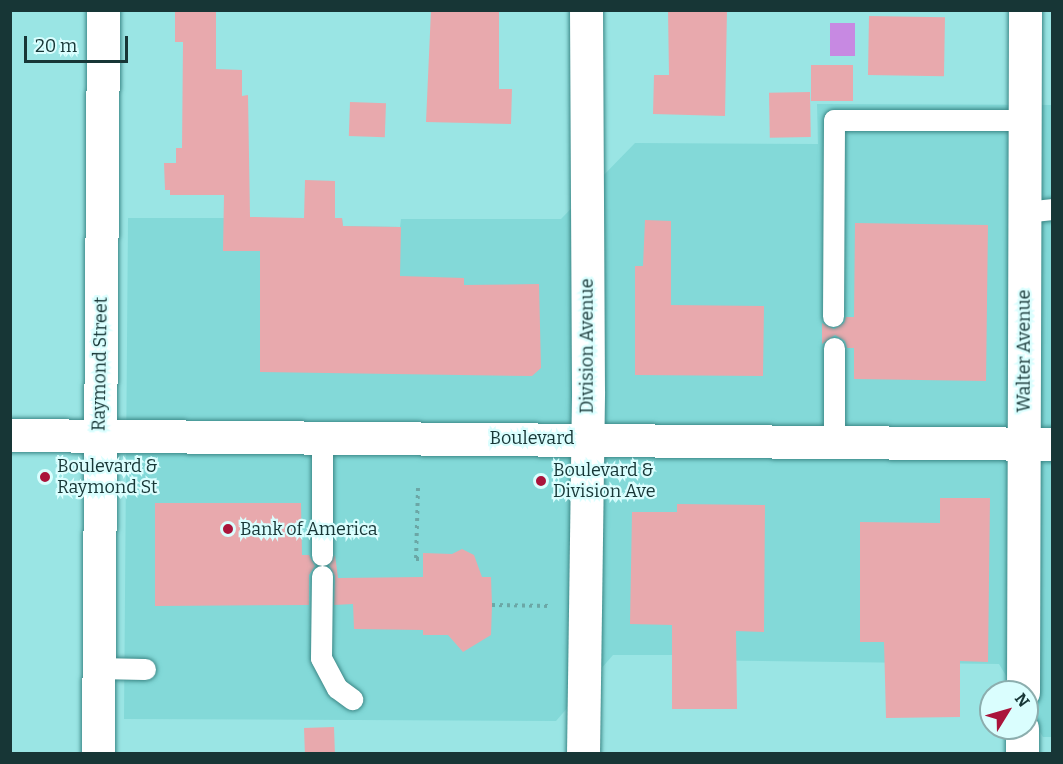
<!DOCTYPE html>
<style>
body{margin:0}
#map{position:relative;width:1063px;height:764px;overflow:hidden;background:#9ae5e4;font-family:Bitter,serif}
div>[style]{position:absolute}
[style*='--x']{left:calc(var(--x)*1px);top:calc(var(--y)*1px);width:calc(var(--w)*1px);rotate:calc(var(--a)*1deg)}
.built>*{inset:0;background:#83d9d8}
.water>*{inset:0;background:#c789e2;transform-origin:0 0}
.building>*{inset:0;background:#e8a9ad;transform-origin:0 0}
.path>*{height:4px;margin-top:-2px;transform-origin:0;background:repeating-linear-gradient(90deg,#6ba7a6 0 3px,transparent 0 7.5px)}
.roads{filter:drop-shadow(0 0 2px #3b8786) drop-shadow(0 0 2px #3b8786)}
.lane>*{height:21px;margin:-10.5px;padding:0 10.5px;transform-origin:10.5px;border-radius:10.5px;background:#fff}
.street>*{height:33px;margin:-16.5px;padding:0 16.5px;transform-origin:16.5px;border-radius:16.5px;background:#fff}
.secondary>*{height:33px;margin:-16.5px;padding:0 16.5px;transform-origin:16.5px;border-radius:16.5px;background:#fff}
.dots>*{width:16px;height:16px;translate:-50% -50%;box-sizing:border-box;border:3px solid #dafefe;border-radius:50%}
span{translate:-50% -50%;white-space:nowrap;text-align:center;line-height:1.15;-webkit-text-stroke:4.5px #dafefe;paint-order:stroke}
.street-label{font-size:18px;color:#173636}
.poi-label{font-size:18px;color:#173636}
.left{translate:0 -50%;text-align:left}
.frame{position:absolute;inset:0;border:12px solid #173636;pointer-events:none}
.north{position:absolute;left:979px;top:680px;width:60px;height:60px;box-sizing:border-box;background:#dafefe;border:2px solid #8caeae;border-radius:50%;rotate:53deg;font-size:16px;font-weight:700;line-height:24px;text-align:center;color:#173636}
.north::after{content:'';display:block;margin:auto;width:21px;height:27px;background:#aa143b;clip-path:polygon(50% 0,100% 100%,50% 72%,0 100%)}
.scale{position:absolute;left:24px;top:36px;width:104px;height:27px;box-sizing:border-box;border:3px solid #173636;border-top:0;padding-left:8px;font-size:18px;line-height:21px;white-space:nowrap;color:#173636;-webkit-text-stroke:4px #dafefe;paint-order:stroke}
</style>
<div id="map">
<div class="built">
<i style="clip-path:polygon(817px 104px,1052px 105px,1052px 737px,1043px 737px,1027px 710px,1027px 692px,1016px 692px,999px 664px,674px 660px,673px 655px,613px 655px,556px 721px,124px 719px,128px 218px,342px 218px,343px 226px,400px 227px,401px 219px,561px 219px,635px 143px,818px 144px)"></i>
</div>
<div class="water">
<i style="left:830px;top:23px;width:25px;height:33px"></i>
</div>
<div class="building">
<i style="clip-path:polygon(175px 10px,216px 10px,216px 69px,242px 70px,242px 96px,248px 95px,250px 217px,304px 218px,305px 180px,335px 181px,335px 218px,342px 218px,343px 226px,401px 227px,400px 276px,464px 278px,464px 285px,539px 284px,541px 368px,532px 376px,260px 372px,260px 251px,223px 251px,224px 195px,170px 195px,170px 190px,165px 190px,164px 163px,176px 163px,176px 148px,182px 148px,183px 42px,175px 42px)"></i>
<i style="clip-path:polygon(431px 10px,499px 10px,499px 89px,512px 89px,511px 124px,426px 122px)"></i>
<i style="clip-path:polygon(668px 10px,727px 10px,725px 116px,653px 114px,654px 75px,669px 75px)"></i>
<i style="left:869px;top:16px;width:76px;height:59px;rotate:1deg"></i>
<i style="left:811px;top:65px;width:42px;height:36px"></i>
<i style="left:810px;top:92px;width:45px;height:41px;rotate:89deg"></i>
<i style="left:350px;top:102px;width:36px;height:34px;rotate:2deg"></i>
<i style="clip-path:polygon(645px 220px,671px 221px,671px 305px,764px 306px,763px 376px,635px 375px,635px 266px,643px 266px)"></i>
<i style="clip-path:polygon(855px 223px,988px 225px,986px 381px,854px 379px,854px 348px,847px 348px,845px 341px,835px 335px,822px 344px,822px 323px,834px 329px,844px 323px,846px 317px,854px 317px)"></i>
<i style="clip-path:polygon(940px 498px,990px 498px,988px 662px,960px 661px,960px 717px,886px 718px,884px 642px,860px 642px,860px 522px,940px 523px)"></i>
<i style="clip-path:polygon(155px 503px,301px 503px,302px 555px,309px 555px,315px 566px,309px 575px,309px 605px,155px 606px)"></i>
<i style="clip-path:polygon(677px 504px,765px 505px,764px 632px,736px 631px,737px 709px,672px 709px,672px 625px,630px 624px,632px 512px,677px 512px)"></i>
<i style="clip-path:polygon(462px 549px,474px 555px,482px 577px,491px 577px,492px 605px,491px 635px,463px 652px,448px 635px,423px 635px,423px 630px,354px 629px,353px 604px,334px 605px,335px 576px,329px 565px,335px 555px,338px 578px,423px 577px,423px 553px,452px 554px)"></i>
<i style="left:334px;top:727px;width:26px;height:30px;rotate:88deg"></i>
</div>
<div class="path">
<i style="--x:418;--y:488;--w:71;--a:91.6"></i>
<i style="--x:416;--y:559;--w:7;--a:0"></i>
<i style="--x:492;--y:605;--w:59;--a:1"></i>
</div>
<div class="roads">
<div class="lane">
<i style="--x:1024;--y:212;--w:28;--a:-6"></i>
<i style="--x:833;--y:316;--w:196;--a:-89.7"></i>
<i style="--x:834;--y:120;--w:190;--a:0"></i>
<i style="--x:834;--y:348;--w:92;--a:90"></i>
<i style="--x:322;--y:555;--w:117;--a:-90"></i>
<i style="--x:322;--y:576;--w:82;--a:90.7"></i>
<i style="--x:321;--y:658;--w:34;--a:62"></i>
<i style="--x:337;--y:688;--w:19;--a:36"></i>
<i style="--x:97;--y:668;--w:48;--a:1.2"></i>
</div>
<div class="street">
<i style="--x:1023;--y:692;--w:682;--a:-89.83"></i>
<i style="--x:1022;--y:728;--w:26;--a:90"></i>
<i style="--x:98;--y:754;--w:744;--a:-89.61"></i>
<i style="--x:583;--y:754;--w:363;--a:-89.2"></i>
<i style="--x:588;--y:391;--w:381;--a:-90.3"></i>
</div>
<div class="secondary">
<i style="--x:10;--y:435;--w:1042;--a:0.49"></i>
</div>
</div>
<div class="dots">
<i style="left:45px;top:477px;background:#aa143b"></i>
<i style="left:541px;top:481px;background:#aa143b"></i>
<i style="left:228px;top:529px;background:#aa143b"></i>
</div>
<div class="street-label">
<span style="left:587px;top:346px;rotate:-90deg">Division Avenue</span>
<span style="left:1024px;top:351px;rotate:-90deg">Walter Avenue</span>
<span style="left:100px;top:364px;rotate:-89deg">Raymond Street</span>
<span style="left:532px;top:438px">Boulevard</span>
</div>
<div class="poi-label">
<span class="left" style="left:57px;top:477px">Boulevard &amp;<br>Raymond St</span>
<span class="left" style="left:553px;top:481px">Boulevard &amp;<br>Division Ave</span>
<span class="left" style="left:240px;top:529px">Bank of America</span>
</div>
<div class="frame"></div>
<div class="north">N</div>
<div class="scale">20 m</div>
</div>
